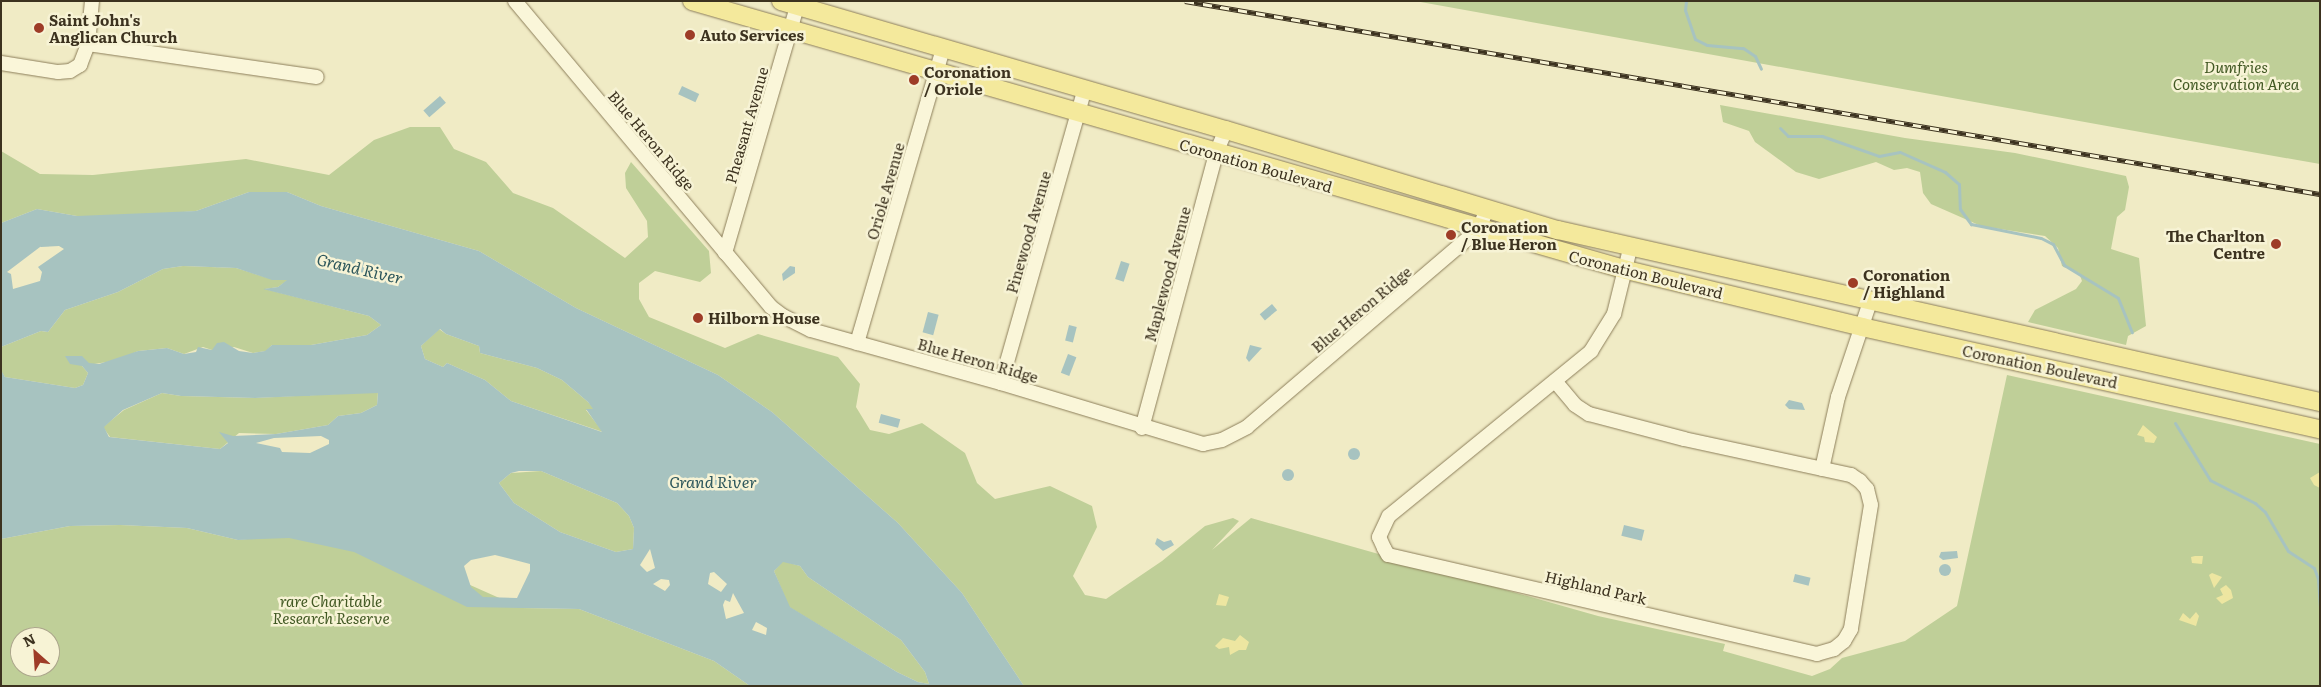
<!DOCTYPE html>
<style>
body{margin:0}
#map{position:relative;width:2321px;height:687px;overflow:hidden;background:#f0ebc5;font-family:Literata,serif}
div>[style]{position:absolute}
[style*='--x']{left:calc(var(--x)*1px);top:calc(var(--y)*1px);width:calc(var(--w)*1px);rotate:calc(var(--a)*1deg)}
.green>*{inset:0;background:#bfcf98}
.sand>*{inset:0;background:#ede6a1}
.water>*{inset:0;background:#a7c3c0;transform-origin:0 0}
.round{border-radius:50%}
.stream>*{height:3px;margin:-1.5px;padding:0 1.5px;transform-origin:1.5px;border-radius:1.5px;background:#a7c3c0}
.roads{filter:drop-shadow(0 0 1px #8c7e5a) drop-shadow(0 0 1px #8c7e5a)}
.minor>*{height:14px;margin:-7px;padding:0 7px;transform-origin:7px;border-radius:7px;background:#faf6d9}
.major>*{height:18px;margin:-9px;padding:0 9px;transform-origin:9px;border-radius:9px;background:#f4e99c}
.rail>*{height:5px;margin-top:-2.5px;transform-origin:0;background:repeating-linear-gradient(90deg,#f7f3d5 0 9px,#3c321f 0 18px);box-sizing:border-box;border-block:1px solid #3c321f}
.dots>*{width:14px;height:14px;translate:-50% -50%;box-sizing:border-box;border:2px solid #f7f3d5;border-radius:50%}
span{translate:-50% -50%;white-space:nowrap;text-align:center;line-height:1.15;-webkit-text-stroke:5px #f7f3d5;paint-order:stroke}
.poi-label{font-size:15px;color:#3c321f;font-weight:700}
.left{translate:0 -50%;text-align:left}
.right{translate:-100% -50%;text-align:right}
.park-label{font-size:15px;color:#425924;font-style:italic}
.street-label{font-size:15px;color:#3c321f}
.water-label{font-size:16px;color:#2d575c;font-style:italic}
.frame{position:absolute;inset:0;border:2px solid #3c321f;pointer-events:none}
.north{position:absolute;left:10px;top:627px;width:50px;height:50px;box-sizing:border-box;background:#f7f3d5;border:1px solid #aca68c;border-radius:50%;rotate:334deg;font-size:14px;font-weight:700;line-height:20px;text-align:center;color:#3c321f}
.north::after{content:'';display:block;margin:auto;width:18px;height:22px;background:#9e3c27;clip-path:polygon(50% 0,100% 100%,50% 72%,0 100%)}
</style>
<div id="map">
<div class="green">
<i style="clip-path:polygon(1415px 1px,2320px 1px,2320px 164px,2257px 153px)"></i>
<i style="clip-path:polygon(1720px 105px,1905px 138px,2015px 153px,2126px 176px,2129px 187px,2125px 210px,2117px 217px,2111px 249px,2139px 258px,2146px 326px,2128px 336px,2126px 345px,2028px 322px,2035px 310px,2076px 289px,2082px 281px,2079px 273px,2062px 266px,2058px 248px,2045px 236px,1981px 226px,1931px 204px,1923px 193px,1920px 172px,1907px 168px,1894px 170px,1876px 162px,1819px 179px,1796px 172px,1755px 142px,1749px 131px,1723px 122px)"></i>
<i style="clip-path:polygon(410px 127px,440px 127px,454px 149px,486px 162px,513px 193px,553px 208px,625px 258px,648px 237px,647px 221px,626px 188px,625px 173px,631px 162px,709px 251px,711px 273px,700px 282px,655px 271px,639px 283px,639px 299px,649px 317px,725px 348px,758px 334px,838px 357px,860px 384px,856px 407px,870px 430px,889px 434px,922px 423px,965px 453px,977px 483px,995px 499px,1050px 486px,1092px 506px,1097px 527px,1073px 576px,1085px 595px,1106px 599px,1162px 561px,1205px 526px,1233px 518px,1239px 521px,1212px 550px,1251px 518px,1598px 616px,1725px 644px,1723px 651px,1812px 676px,1830px 669px,1842px 658px,1905px 641px,1957px 606px,2007px 375px,2320px 444px,2320px 686px,1024px 686px,962px 593px,898px 523px,772px 412px,718px 375px,576px 308px,479px 251px,321px 206px,287px 192px,249px 192px,196px 211px,122px 217px,77px 216px,37px 209px,1px 223px,1px 151px,40px 174px,93px 175px,246px 159px,329px 175px,374px 140px)"></i>
<i style="clip-path:polygon(183px 266px,236px 268px,268px 278px,288px 280px,278px 287px,265px 289px,369px 316px,381px 325px,367px 335px,311px 345px,272px 345px,266px 351px,253px 353px,234px 347px,212px 350px,203px 347px,184px 354px,167px 348px,138px 351px,119px 360px,82px 366px,88px 373px,83px 385px,75px 388px,5px 377px,1px 371px,1px 347px,41px 331px,48px 332px,65px 310px,118px 292px,163px 269px)"></i>
<i style="clip-path:polygon(439px 329px,446px 334px,479px 346px,480px 353px,537px 368px,562px 380px,588px 402px,594px 409px,586px 410px,603px 432px,511px 401px,485px 380px,447px 363px,443px 367px,425px 359px,421px 346px)"></i>
<i style="clip-path:polygon(378px 392px,377px 405px,361px 413px,338px 416px,328px 425px,276px 434px,239px 433px,220px 449px,110px 437px,103px 427px,124px 410px,162px 393px,181px 396px,255px 398px)"></i>
<i style="clip-path:polygon(541px 471px,617px 503px,629px 516px,634px 528px,633px 549px,616px 552px,560px 532px,514px 503px,499px 483px,511px 473px)"></i>
<i style="clip-path:polygon(evenodd,120px 525px,187px 528px,238px 540px,342px 528px,522px 608px,579px 609px,714px 661px,750px 686px,1px 686px,1px 539px,70px 526px,120px 525px,20px 637px,50px 637px,50px 667px,20px 667px,20px 637px)"></i>
<i style="clip-path:polygon(783px 561px,800px 566px,808px 577px,901px 640px,925px 672px,929px 684px,918px 682px,897px 672px,789px 607px,774px 571px)"></i>
</div>
<div class="sand">
<i style="clip-path:polygon(2143px 425px,2157px 437px,2154px 443px,2145px 442px,2144px 437px,2137px 435px)"></i>
<i style="clip-path:polygon(2320px 472px,2320px 488px,2314px 485px,2310px 478px)"></i>
<i style="clip-path:polygon(2195px 556px,2203px 556px,2202px 564px,2192px 563px,2191px 557px)"></i>
<i style="clip-path:polygon(2212px 573px,2222px 577px,2214px 588px,2209px 575px)"></i>
<i style="clip-path:polygon(2226px 585px,2231px 590px,2233px 598px,2222px 604px,2216px 598px,2223px 595px,2220px 589px)"></i>
<i style="clip-path:polygon(1219px 594px,1229px 597px,1226px 606px,1216px 605px)"></i>
<i style="clip-path:polygon(2196px 612px,2199px 616px,2196px 626px,2179px 620px,2183px 613px,2190px 619px)"></i>
<i style="clip-path:polygon(1240px 635px,1249px 642px,1246px 650px,1239px 650px,1230px 655px,1229px 647px,1219px 649px,1215px 646px,1223px 638px,1235px 641px)"></i>
</div>
<div class="water">
<i style="left:682px;top:86px;width:19px;height:9px;rotate:25deg"></i>
<i style="left:440px;top:96px;width:9px;height:22px;rotate:49deg"></i>
<i style="clip-path:polygon(evenodd,249px 192px,287px 192px,321px 206px,479px 251px,576px 308px,718px 375px,772px 412px,898px 523px,962px 593px,1024px 686px,750px 686px,714px 661px,579px 609px,467px 607px,354px 552px,289px 538px,238px 540px,187px 528px,120px 525px,70px 526px,1px 539px,1px 370px,5px 377px,75px 388px,83px 385px,88px 373px,82px 366px,70px 364px,65px 356px,82px 356px,89px 363px,99px 364px,138px 351px,167px 348px,184px 354px,196px 352px,198px 347px,212px 350px,217px 343px,224px 342px,239px 351px,253px 353px,265px 351px,272px 345px,311px 345px,367px 335px,381px 325px,369px 316px,263px 289px,278px 287px,287px 280px,272px 280px,236px 268px,183px 266px,163px 269px,118px 292px,65px 310px,48px 332px,41px 331px,1px 347px,1px 223px,37px 209px,77px 216px,196px 211px,249px 192px,40px 247px,59px 246px,64px 249px,38px 267px,42px 272px,40px 281px,13px 289px,11px 274px,7px 272px,40px 247px,249px 192px,440px 329px,446px 334px,479px 346px,480px 353px,537px 368px,562px 380px,588px 402px,593px 409px,586px 409px,602px 432px,511px 401px,485px 380px,447px 363px,443px 367px,425px 359px,421px 346px,440px 329px,249px 192px,162px 393px,181px 396px,255px 398px,378px 393px,377px 405px,361px 413px,338px 416px,328px 425px,276px 434px,233px 436px,219px 432px,228px 443px,220px 449px,109px 437px,104px 427px,123px 410px,162px 393px,249px 192px,321px 436px,329px 440px,329px 444px,310px 453px,282px 452px,280px 448px,256px 443px,274px 438px,321px 436px,249px 192px,519px 471px,541px 471px,617px 503px,629px 516px,634px 528px,633px 549px,616px 552px,560px 532px,514px 503px,499px 483px,511px 473px,519px 471px,249px 192px,650px 549px,655px 568px,647px 572px,640px 565px,650px 549px,249px 192px,495px 555px,530px 564px,530px 571px,517px 598px,483px 597px,471px 587px,464px 566px,471px 560px,495px 555px,249px 192px,783px 562px,800px 566px,808px 577px,901px 640px,925px 672px,929px 684px,918px 682px,897px 672px,790px 607px,774px 571px,783px 562px,249px 192px,714px 572px,727px 584px,721px 592px,708px 584px,710px 573px,714px 572px,249px 192px,661px 579px,669px 580px,670px 585px,665px 591px,653px 584px,661px 579px,249px 192px,733px 593px,744px 613px,726px 619px,723px 605px,725px 600px,730px 602px,733px 593px,249px 192px,756px 622px,767px 628px,766px 635px,752px 630px,756px 622px)"></i>
<i style="left:1121px;top:261px;width:9px;height:19px;rotate:18deg"></i>
<i style="clip-path:polygon(790px 266px,795px 267px,795px 273px,783px 281px,782px 274px)"></i>
<i style="left:1272px;top:304px;width:8px;height:16px;rotate:50deg"></i>
<i style="left:928px;top:312px;width:11px;height:21px;rotate:15deg"></i>
<i style="left:1069px;top:325px;width:8px;height:16px;rotate:14deg"></i>
<i style="clip-path:polygon(1250px 345px,1262px 348px,1249px 362px,1246px 358px)"></i>
<i style="left:1068px;top:354px;width:9px;height:20px;rotate:21deg"></i>
<i style="clip-path:polygon(1789px 400px,1802px 403px,1805px 410px,1789px 409px,1785px 405px)"></i>
<i style="left:881px;top:414px;width:20px;height:9px;rotate:15deg"></i>
<i class="round" style="left:1348px;top:448px;width:12px;height:12px"></i>
<i class="round" style="left:1282px;top:469px;width:12px;height:12px"></i>
<i style="left:1624px;top:525px;width:21px;height:11px;rotate:14deg"></i>
<i style="clip-path:polygon(1157px 538px,1164px 542px,1171px 540px,1174px 545px,1163px 551px,1155px 544px)"></i>
<i style="clip-path:polygon(1957px 551px,1958px 558px,1943px 560px,1939px 557px,1941px 552px)"></i>
<i class="round" style="left:1939px;top:564px;width:12px;height:12px"></i>
<i style="left:1795px;top:574px;width:16px;height:8px;rotate:14deg"></i>
</div>
<div class="stream">
<i style="--x:1686;--y:1;--w:9;--a:96"></i>
<i style="--x:1685;--y:10;--w:31;--a:71"></i>
<i style="--x:1695;--y:39;--w:13;--a:27"></i>
<i style="--x:1707;--y:45;--w:36;--a:5"></i>
<i style="--x:1743;--y:48;--w:14;--a:34"></i>
<i style="--x:1755;--y:56;--w:14;--a:65"></i>
<i style="--x:1780;--y:128;--w:11;--a:45"></i>
<i style="--x:1788;--y:136;--w:34;--a:0"></i>
<i style="--x:1822;--y:136;--w:60;--a:19.3"></i>
<i style="--x:1879;--y:156;--w:21;--a:-11"></i>
<i style="--x:1900;--y:152;--w:49;--a:24"></i>
<i style="--x:1945;--y:172;--w:18;--a:41"></i>
<i style="--x:1959;--y:184;--w:25;--a:88"></i>
<i style="--x:1960;--y:209;--w:19;--a:54"></i>
<i style="--x:1971;--y:224;--w:71;--a:11.3"></i>
<i style="--x:2041;--y:238;--w:13;--a:27"></i>
<i style="--x:2053;--y:244;--w:24;--a:62"></i>
<i style="--x:2064;--y:265;--w:63;--a:31.4"></i>
<i style="--x:2118;--y:298;--w:37;--a:68"></i>
<i style="--x:2175;--y:423;--w:67;--a:58.4"></i>
<i style="--x:2210;--y:480;--w:51;--a:27.1"></i>
<i style="--x:2255;--y:503;--w:13;--a:42"></i>
<i style="--x:2265;--y:512;--w:45;--a:59.5"></i>
<i style="--x:2288;--y:551;--w:31;--a:33"></i>
<i style="--x:2314;--y:568;--w:12;--a:70"></i>
<i style="--x:2318;--y:579;--w:27;--a:86"></i>
</div>
<div class="roads">
<div class="minor">
<i style="--x:515;--y:1;--w:399;--a:50.1"></i>
<i style="--x:771;--y:307;--w:15;--a:37"></i>
<i style="--x:783;--y:316;--w:31;--a:27"></i>
<i style="--x:811;--y:330;--w:197;--a:15.6"></i>
<i style="--x:1001;--y:383;--w:211;--a:16.8"></i>
<i style="--x:1203;--y:444;--w:19;--a:-12"></i>
<i style="--x:1222;--y:440;--w:28;--a:-27"></i>
<i style="--x:1247;--y:427;--w:304;--a:-40.5"></i>
<i style="--x:1478;--y:230;--w:24;--a:-66"></i>
<i style="--x:88;--y:44;--w:231;--a:8.2"></i>
<i style="--x:1;--y:63;--w:58;--a:9"></i>
<i style="--x:58;--y:72;--w:12;--a:-5"></i>
<i style="--x:70;--y:71;--w:12;--a:-31"></i>
<i style="--x:80;--y:65;--w:22;--a:-69"></i>
<i style="--x:88;--y:44;--w:43;--a:-84.7"></i>
<i style="--x:725;--y:253;--w:257;--a:-73.7"></i>
<i style="--x:857;--y:343;--w:306;--a:-73.7"></i>
<i style="--x:1555;--y:381;--w:31;--a:50"></i>
<i style="--x:1575;--y:405;--w:17;--a:33"></i>
<i style="--x:1589;--y:414;--w:98;--a:14.7"></i>
<i style="--x:1684;--y:439;--w:171;--a:12.2"></i>
<i style="--x:1851;--y:475;--w:11;--a:34"></i>
<i style="--x:1860;--y:481;--w:11;--a:49"></i>
<i style="--x:1867;--y:489;--w:16;--a:76"></i>
<i style="--x:1871;--y:505;--w:126;--a:99.2"></i>
<i style="--x:1851;--y:629;--w:14;--a:120"></i>
<i style="--x:1844;--y:641;--w:13;--a:141"></i>
<i style="--x:1834;--y:649;--w:18;--a:164"></i>
<i style="--x:1817;--y:654;--w:440;--a:-167"></i>
<i style="--x:1388;--y:555;--w:8;--a:-120"></i>
<i style="--x:1384;--y:548;--w:12;--a:-114"></i>
<i style="--x:1379;--y:537;--w:23;--a:-65"></i>
<i style="--x:1389;--y:516;--w:261;--a:-39.2"></i>
<i style="--x:1591;--y:351;--w:44;--a:-58.1"></i>
<i style="--x:1614;--y:314;--w:71;--a:-76.2"></i>
<i style="--x:1001;--y:383;--w:306;--a:-74.1"></i>
<i style="--x:1142;--y:428;--w:285;--a:-74.9"></i>
<i style="--x:1216;--y:153;--w:25;--a:-67"></i>
<i style="--x:1822;--y:469;--w:74;--a:-77.5"></i>
<i style="--x:1838;--y:397;--w:100;--a:-71.4"></i>
</div>
<div class="major">
<i style="--x:692;--y:1;--w:973;--a:16.05"></i>
<i style="--x:1627;--y:270;--w:242;--a:13.6"></i>
<i style="--x:1862;--y:327;--w:469;--a:12.6"></i>
<i style="--x:781;--y:1;--w:463;--a:16.2"></i>
<i style="--x:1226;--y:130;--w:347;--a:16.8"></i>
<i style="--x:1558;--y:230;--w:781;--a:12.72"></i>
</div>
</div>
<div class="rail">
<i style="--x:1185;--y:1;--w:1151;--a:9.65"></i>
</div>
<div class="dots">
<i style="left:39px;top:28px;background:#9e3c27"></i>
<i style="left:690px;top:35px;background:#9e3c27"></i>
<i style="left:914px;top:80px;background:#9e3c27"></i>
<i style="left:1451px;top:235px;background:#9e3c27"></i>
<i style="left:2276px;top:244px;background:#9e3c27"></i>
<i style="left:1853px;top:283px;background:#9e3c27"></i>
<i style="left:698px;top:318px;background:#9e3c27"></i>
</div>
<div class="poi-label">
<span class="left" style="left:49px;top:28px">Saint John's<br>Anglican Church</span>
<span class="left" style="left:700px;top:35px">Auto Services</span>
<span class="left" style="left:924px;top:80px">Coronation<br>/ Oriole</span>
<span class="left" style="left:1461px;top:235px">Coronation<br>/ Blue Heron</span>
<span class="right" style="left:2265px;top:244px">The Charlton<br>Centre</span>
<span class="left" style="left:1863px;top:283px">Coronation<br>/ Highland</span>
<span class="left" style="left:708px;top:318px">Hilborn House</span>
</div>
<div class="park-label">
<span style="left:2236px;top:75px">Dumfries<br>Conservation Area</span>
<span style="left:331px;top:609px">rare Charitable<br>Research Reserve</span>
</div>
<div class="street-label">
<span style="left:746px;top:125px;rotate:-74deg">Pheasant Avenue</span>
<span style="left:652px;top:140px;rotate:50deg">Blue Heron Ridge</span>
<span style="left:1256px;top:165px;rotate:16deg">Coronation Boulevard</span>
<span style="left:885px;top:191px;rotate:-74deg">Oriole Avenue</span>
<span style="left:1028px;top:232px;rotate:-74deg">Pinewood Avenue</span>
<span style="left:1167px;top:274px;rotate:-75deg">Maplewood Avenue</span>
<span style="left:1646px;top:274px;rotate:14deg">Coronation Boulevard</span>
<span style="left:1361px;top:309px;rotate:-40deg">Blue Heron Ridge</span>
<span style="left:978px;top:360px;rotate:16deg">Blue Heron Ridge</span>
<span style="left:2040px;top:366px;rotate:12deg">Coronation Boulevard</span>
<span style="left:1596px;top:587px;rotate:13deg">Highland Park</span>
</div>
<div class="water-label">
<span style="left:360px;top:268px;rotate:13deg">Grand River</span>
<span style="left:713px;top:481px">Grand River</span>
</div>
<div class="frame"></div>
<div class="north">N</div>
</div>
